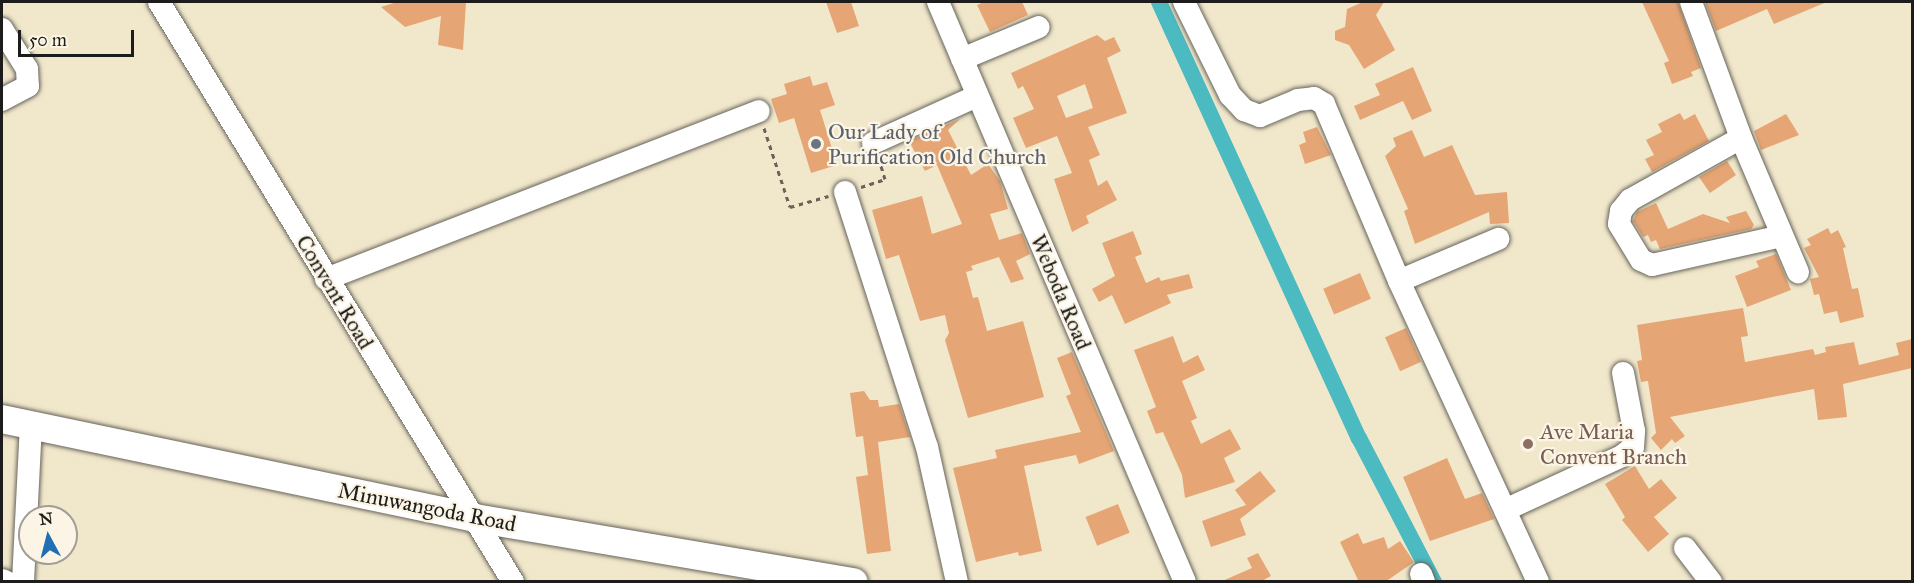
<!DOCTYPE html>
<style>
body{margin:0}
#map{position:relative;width:1914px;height:583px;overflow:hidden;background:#f1e8cc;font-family:"IM FELL Great Primer",serif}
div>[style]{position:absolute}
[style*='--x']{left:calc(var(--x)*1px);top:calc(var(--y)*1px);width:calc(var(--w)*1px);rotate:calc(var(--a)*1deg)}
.canal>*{height:16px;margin:-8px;padding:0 8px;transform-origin:8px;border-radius:8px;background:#4bbac1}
.building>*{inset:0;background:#e6a574;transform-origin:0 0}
.path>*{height:3px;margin-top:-1.5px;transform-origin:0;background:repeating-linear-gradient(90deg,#67635a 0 4.5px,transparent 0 9px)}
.roads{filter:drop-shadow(0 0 2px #67635a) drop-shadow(0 0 2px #67635a)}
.minor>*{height:22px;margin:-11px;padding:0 11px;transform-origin:11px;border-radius:11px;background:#fff}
.major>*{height:28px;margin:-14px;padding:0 14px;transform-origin:14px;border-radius:14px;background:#fff}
.dots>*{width:16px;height:16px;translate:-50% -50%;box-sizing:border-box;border:3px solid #fcf5e5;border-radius:50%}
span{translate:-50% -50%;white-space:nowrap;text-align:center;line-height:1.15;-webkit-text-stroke:4.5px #fcf5e5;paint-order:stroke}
.worship-label{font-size:22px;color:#5b616d}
.left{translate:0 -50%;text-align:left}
.street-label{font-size:22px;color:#1c1c1c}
.education-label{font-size:22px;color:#785e54}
.frame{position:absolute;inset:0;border:3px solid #1c1c1c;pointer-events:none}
.north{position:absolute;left:18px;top:505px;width:60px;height:60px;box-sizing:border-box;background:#fcf5e5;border:2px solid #a29e95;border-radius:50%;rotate:353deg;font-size:16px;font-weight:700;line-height:24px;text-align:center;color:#1c1c1c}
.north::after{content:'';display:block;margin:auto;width:21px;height:27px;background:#1f6fb2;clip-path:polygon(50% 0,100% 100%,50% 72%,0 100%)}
.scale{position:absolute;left:18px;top:30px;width:116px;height:27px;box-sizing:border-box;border:3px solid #1c1c1c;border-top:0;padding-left:8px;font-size:18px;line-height:21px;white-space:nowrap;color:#1c1c1c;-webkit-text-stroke:4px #fcf5e5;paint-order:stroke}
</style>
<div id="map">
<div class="canal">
<i style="--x:1159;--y:2;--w:480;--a:65.4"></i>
<i style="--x:1359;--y:438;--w:162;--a:62.5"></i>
</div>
<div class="building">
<i style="clip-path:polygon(397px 2px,466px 2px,463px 50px,438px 45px,441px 16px,405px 27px,381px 7px)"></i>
<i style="clip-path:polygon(826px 2px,851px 2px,859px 26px,837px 33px)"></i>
<i style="clip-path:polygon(984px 2px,1022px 2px,1028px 15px,990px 32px,977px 5px)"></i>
<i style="clip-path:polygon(1363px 2px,1384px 2px,1376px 15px,1395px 50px,1364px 69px,1349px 45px,1335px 40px,1335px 31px,1345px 27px,1347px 9px)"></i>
<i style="clip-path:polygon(1642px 2px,1678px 2px,1701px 68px,1691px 72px,1693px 76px,1672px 84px,1664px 63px,1669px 61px)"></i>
<i style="clip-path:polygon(1705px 2px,1827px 2px,1774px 24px,1767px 9px,1716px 31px)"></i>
<i style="clip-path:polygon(evenodd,1097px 35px,1105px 41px,1114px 37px,1121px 51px,1107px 58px,1127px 113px,1088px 127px,1100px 155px,1089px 160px,1098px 186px,1107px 180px,1117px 200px,1086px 216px,1089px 223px,1072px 232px,1054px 179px,1072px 173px,1057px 136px,1026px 148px,1013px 118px,1034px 109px,1023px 86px,1018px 89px,1011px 73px,1097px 35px,1085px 84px,1093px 108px,1066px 118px,1057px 96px,1085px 84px)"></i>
<i style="clip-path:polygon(1413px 67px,1432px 111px,1412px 120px,1403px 101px,1360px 120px,1354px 106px,1380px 95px,1375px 84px)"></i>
<i style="clip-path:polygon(810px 76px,813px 86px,827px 82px,835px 105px,820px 110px,837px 165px,811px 173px,794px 118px,779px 123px,771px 99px,787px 94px,784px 84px)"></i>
<i style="clip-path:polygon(1680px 113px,1684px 120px,1695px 114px,1709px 141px,1652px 172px,1645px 159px,1654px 155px,1646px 140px,1662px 132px,1658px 124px)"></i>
<i style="clip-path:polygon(1786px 114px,1799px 135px,1761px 150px,1754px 131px)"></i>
<i style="clip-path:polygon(960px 119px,948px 130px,971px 175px,988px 164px,1000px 181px,1008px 209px,990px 214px,999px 240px,1022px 233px,1030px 254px,1016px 261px,1024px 279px,1011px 283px,999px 257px,971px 266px,973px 270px,966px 272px,973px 298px,978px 297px,987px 331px,1023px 321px,1044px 397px,968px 418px,945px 340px,949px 333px,945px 315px,920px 321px,899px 255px,886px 259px,872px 210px,922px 196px,932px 234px,962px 224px,937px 165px,925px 171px,909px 141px)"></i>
<i style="clip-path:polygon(1317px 127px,1331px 155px,1305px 164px,1299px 145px,1306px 142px,1303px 132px)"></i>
<i style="clip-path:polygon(1412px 130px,1424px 157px,1452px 145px,1475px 195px,1507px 192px,1509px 223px,1490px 224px,1489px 212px,1415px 244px,1404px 211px,1408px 209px,1385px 156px,1396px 146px,1393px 138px)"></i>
<i style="clip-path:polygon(1727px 161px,1736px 175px,1710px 193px,1699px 177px)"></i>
<i style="clip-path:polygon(1656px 203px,1668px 229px,1703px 214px,1730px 223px,1726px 217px,1746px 211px,1754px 225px,1751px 229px,1660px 249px,1656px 240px,1651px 242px,1648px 235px,1643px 237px,1633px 221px,1637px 212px)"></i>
<i style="clip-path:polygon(1828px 228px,1831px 234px,1838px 230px,1846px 247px,1843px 248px,1852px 289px,1858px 288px,1864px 317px,1840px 323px,1837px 311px,1824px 314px,1819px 294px,1814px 295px,1810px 279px,1819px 277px,1804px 248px,1811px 245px,1807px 239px)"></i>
<i style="clip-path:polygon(1133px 231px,1142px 254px,1135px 257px,1146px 283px,1159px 277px,1161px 281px,1189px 274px,1193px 288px,1167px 295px,1171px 303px,1125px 324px,1112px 295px,1099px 302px,1092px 289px,1115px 276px,1102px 243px)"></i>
<i style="clip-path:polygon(1776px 254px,1791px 290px,1747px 307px,1735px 276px,1759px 267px,1756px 261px)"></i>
<i style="left:1360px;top:273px;width:28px;height:40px;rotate:67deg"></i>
<i style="clip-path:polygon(1743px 308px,1748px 336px,1741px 337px,1745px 362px,1813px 349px,1815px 355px,1826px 352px,1825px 347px,1854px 342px,1859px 365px,1899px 355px,1896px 343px,1912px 339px,1912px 368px,1843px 384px,1847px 417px,1818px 420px,1814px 389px,1670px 417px,1685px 436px,1675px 443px,1672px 439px,1661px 450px,1651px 438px,1656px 433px,1648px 381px,1641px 382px,1637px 361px,1642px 360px,1637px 325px)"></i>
<i style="left:1406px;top:328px;width:37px;height:23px;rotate:66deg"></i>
<i style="clip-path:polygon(1173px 336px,1183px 363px,1198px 355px,1205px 370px,1182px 381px,1197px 418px,1191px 421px,1201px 444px,1230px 429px,1241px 449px,1224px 458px,1235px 482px,1185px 498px,1182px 475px,1163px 432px,1156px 434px,1147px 411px,1156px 407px,1134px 350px)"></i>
<i style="clip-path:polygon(1072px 352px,1114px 451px,1079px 464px,1076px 455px,1024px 466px,1042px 551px,1019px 556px,1018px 552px,976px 562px,953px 468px,997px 458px,995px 450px,1081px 432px,1066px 396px,1071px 394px,1057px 358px)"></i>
<i style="clip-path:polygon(864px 391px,870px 400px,878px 400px,879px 407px,899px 404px,910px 437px,878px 442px,891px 551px,867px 554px,856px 477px,868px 475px,863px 436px,856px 437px,850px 393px)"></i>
<i style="clip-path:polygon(1447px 458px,1465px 499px,1482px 493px,1494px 519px,1430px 541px,1403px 477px)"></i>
<i style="clip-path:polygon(1635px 466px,1649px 489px,1661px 479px,1677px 498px,1654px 517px,1669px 534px,1648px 552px,1622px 520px,1625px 517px,1605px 484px)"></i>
<i style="clip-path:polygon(1260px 471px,1276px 491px,1240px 519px,1246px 535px,1211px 547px,1202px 521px,1246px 505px,1235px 490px)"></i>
<i style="left:1118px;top:504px;width:31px;height:35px;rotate:68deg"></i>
<i style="clip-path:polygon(1358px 533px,1363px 544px,1384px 537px,1388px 549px,1400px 541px,1414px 562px,1385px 582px,1359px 582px,1340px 542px)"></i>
<i style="clip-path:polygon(1258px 553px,1271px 576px,1260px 582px,1220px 582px,1252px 568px,1247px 558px)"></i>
</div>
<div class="path">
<i style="--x:764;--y:128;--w:83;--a:71.8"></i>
<i style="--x:790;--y:207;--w:40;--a:-16"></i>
<i style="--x:861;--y:187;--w:25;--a:-18"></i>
<i style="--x:885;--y:179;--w:21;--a:-107"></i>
</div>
<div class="roads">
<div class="minor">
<i style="--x:159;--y:2;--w:679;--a:58.6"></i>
<i style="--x:938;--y:2;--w:630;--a:66.93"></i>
<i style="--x:1184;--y:2;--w:104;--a:63.7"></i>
<i style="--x:1230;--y:95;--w:21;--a:47"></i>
<i style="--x:1244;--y:110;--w:17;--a:21"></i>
<i style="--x:1260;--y:116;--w:41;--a:-22.8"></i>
<i style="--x:1298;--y:100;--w:16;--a:-7"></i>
<i style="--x:1314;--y:98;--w:12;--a:31"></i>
<i style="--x:1324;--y:104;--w:192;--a:67"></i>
<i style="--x:1399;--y:281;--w:332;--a:65.2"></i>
<i style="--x:1691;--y:2;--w:145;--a:69.8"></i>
<i style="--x:1741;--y:138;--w:146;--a:67"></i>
<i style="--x:2;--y:29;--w:47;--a:58"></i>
<i style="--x:27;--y:69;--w:17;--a:87"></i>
<i style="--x:28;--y:86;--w:30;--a:152"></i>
<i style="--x:962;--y:59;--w:83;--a:-22.6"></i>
<i style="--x:1741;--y:138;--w:127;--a:150.8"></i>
<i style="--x:1630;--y:200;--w:14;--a:129"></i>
<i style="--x:1621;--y:211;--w:13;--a:99"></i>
<i style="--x:1619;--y:224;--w:42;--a:58.6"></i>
<i style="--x:1641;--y:260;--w:12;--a:24"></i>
<i style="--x:1652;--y:265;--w:133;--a:-12.6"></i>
<i style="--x:873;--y:143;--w:114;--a:-24.3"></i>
<i style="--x:845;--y:192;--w:268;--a:72.2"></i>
<i style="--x:927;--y:447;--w:138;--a:77.5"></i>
<i style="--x:326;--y:279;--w:464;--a:-21.2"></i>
<i style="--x:1399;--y:281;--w:108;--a:-23"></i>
<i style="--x:1505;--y:510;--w:129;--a:-24.8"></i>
<i style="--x:1622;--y:456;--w:14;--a:-39"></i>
<i style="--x:1633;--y:447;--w:16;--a:-86"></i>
<i style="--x:1634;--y:431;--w:59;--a:-100.7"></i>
<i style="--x:1685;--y:548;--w:43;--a:52.6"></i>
<i style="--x:1421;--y:574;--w:9;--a:69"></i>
<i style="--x:2;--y:580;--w:5;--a:22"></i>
<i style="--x:23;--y:582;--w:158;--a:-87.1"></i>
</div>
<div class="major">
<i style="--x:2;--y:419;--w:482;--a:11.8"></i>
<i style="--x:474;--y:518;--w:385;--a:9.6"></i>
</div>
</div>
<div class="dots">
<i style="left:816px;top:144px;background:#6b7280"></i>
<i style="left:1528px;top:444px;background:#8d6e63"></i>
</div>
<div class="worship-label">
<span class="left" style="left:828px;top:144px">Our Lady of<br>Purification Old Church</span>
</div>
<div class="street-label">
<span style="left:335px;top:292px;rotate:59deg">Convent Road</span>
<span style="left:1061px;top:292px;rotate:67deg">Weboda Road</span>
<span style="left:427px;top:507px;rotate:11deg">Minuwangoda Road</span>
</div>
<div class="education-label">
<span class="left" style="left:1540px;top:444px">Ave Maria<br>Convent Branch</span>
</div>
<div class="frame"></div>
<div class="north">N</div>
<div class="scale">50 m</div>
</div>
